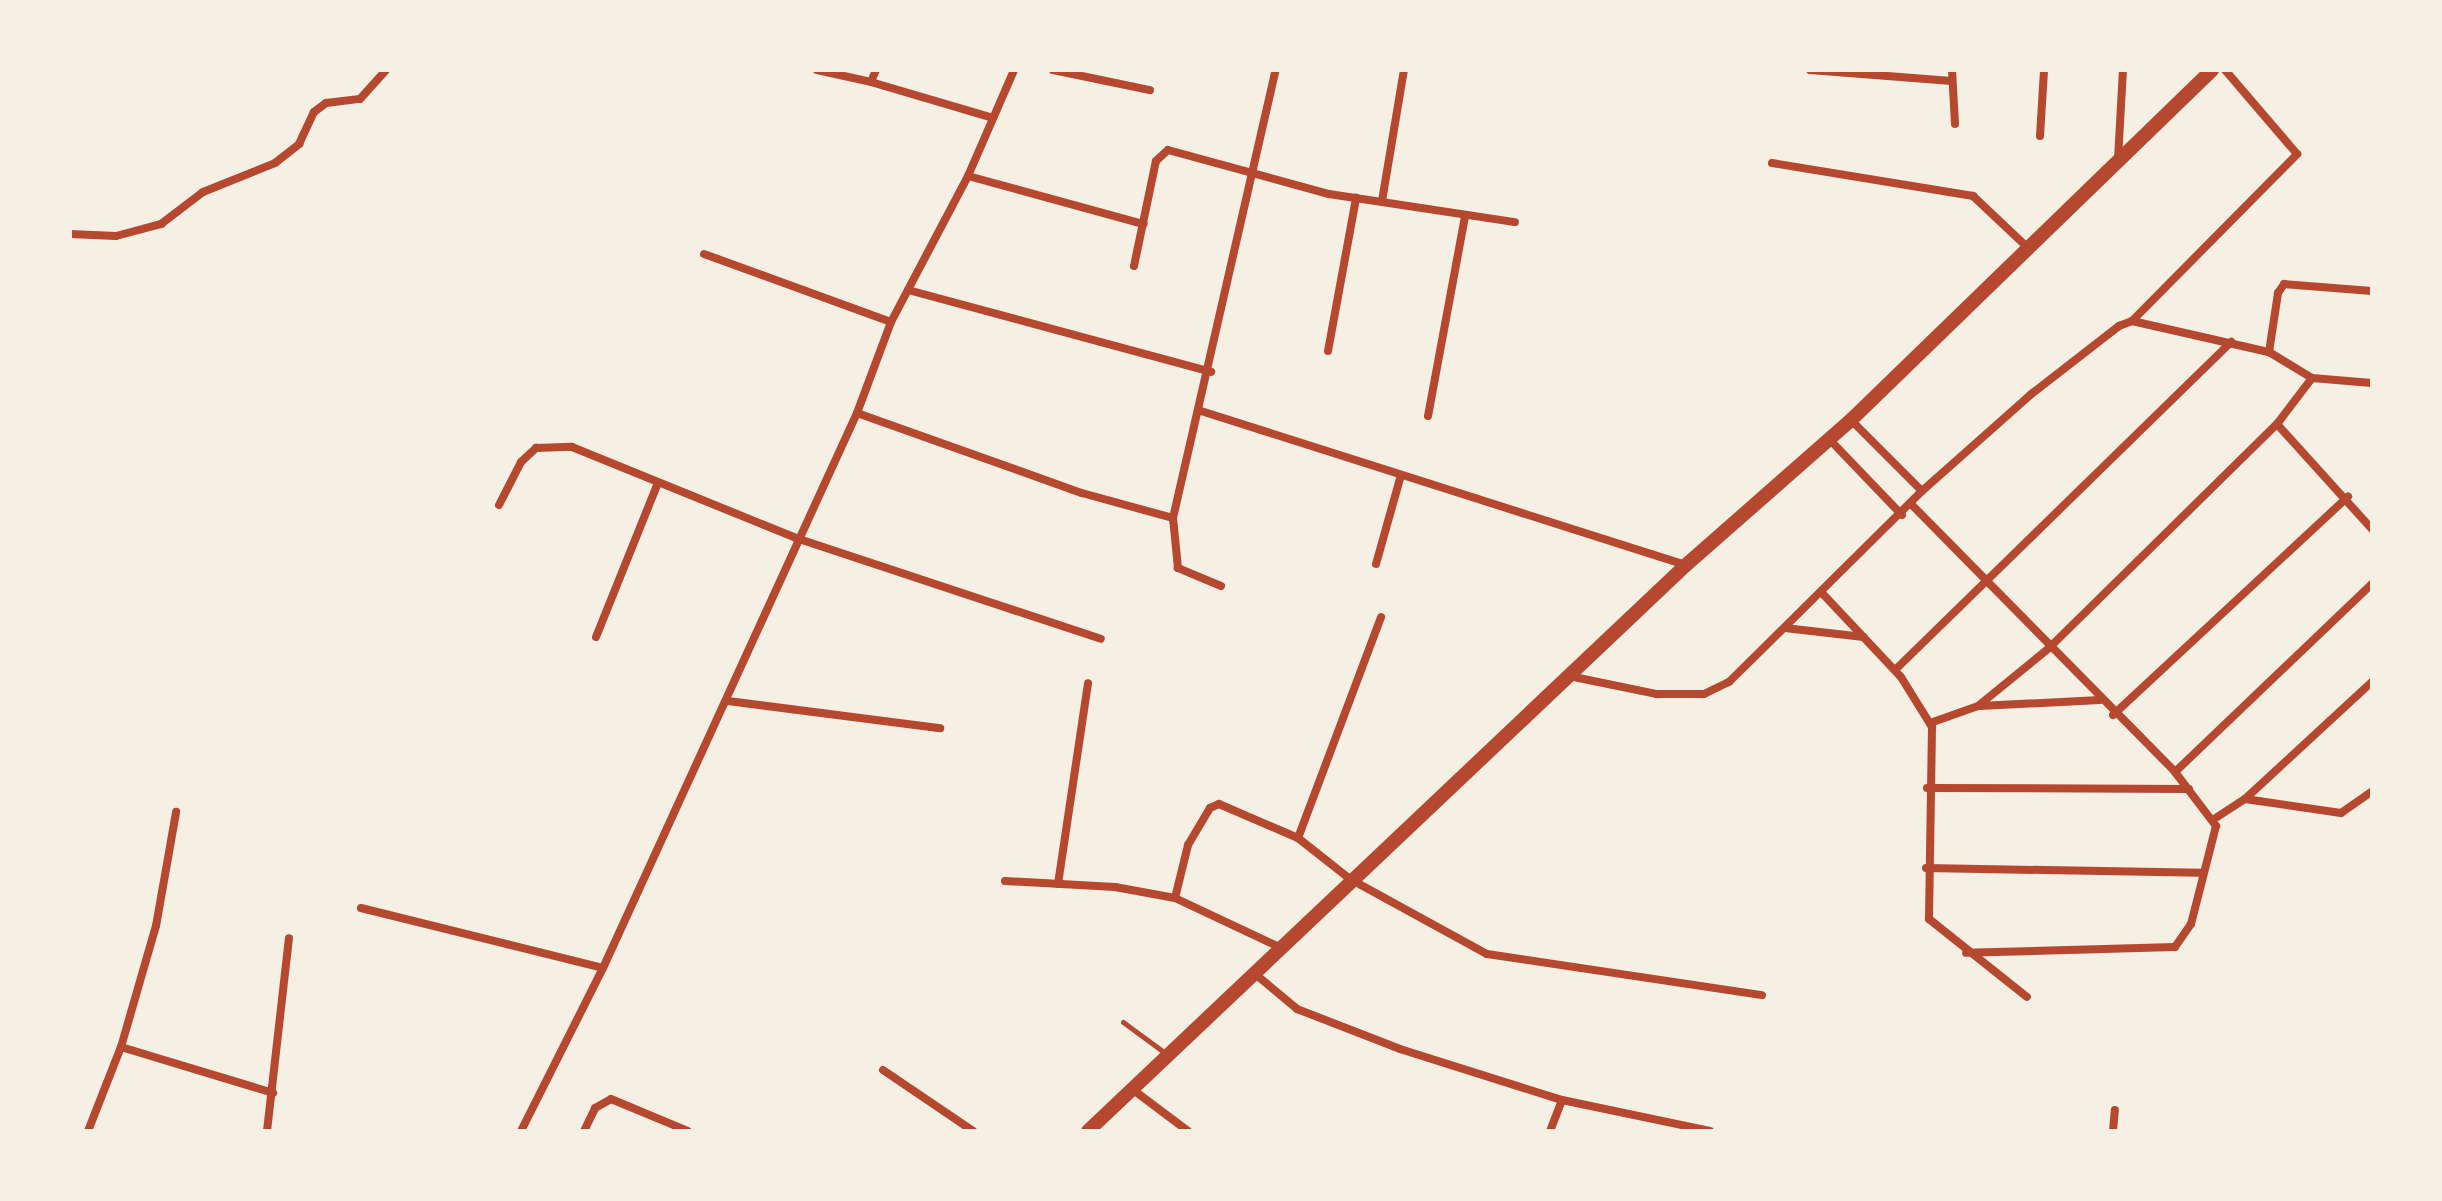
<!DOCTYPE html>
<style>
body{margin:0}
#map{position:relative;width:2442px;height:1201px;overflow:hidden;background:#f6efe4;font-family:Roboto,sans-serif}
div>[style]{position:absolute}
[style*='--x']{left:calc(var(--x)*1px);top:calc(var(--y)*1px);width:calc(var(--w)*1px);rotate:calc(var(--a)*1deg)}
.service>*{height:5px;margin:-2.5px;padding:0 2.5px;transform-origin:2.5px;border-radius:2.5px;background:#b5482f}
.minor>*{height:8px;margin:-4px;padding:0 4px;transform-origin:4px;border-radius:4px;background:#b5482f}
.tertiary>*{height:14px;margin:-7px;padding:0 7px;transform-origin:7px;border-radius:7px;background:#b5482f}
span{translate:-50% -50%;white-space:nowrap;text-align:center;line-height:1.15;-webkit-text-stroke:6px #f6efe4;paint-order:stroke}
.frame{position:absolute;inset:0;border:72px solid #f6efe4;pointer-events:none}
</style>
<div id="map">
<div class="service">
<i style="--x:1123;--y:1022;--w:52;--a:36.4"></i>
</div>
<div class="minor">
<i style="--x:817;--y:70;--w:55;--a:12.5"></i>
<i style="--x:876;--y:70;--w:13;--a:113"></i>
<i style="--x:871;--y:82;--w:127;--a:16.4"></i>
<i style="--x:1053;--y:70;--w:99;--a:11.7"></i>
<i style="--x:1810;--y:70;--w:142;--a:4.4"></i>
<i style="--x:1952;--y:70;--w:54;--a:86.8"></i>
<i style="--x:2040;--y:136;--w:66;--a:-86.5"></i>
<i style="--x:2118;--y:159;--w:89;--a:-86.8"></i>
<i style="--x:1772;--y:163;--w:204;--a:9.3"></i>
<i style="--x:1973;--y:196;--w:73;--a:43.3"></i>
<i style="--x:968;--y:176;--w:182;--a:15.3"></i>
<i style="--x:1382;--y:201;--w:133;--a:-80.5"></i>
<i style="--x:70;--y:234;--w:46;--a:2.5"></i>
<i style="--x:116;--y:236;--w:47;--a:-14.9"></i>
<i style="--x:161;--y:224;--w:53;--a:-37.3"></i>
<i style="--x:203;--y:192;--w:78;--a:-21.9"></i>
<i style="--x:275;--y:163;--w:31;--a:-38"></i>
<i style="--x:299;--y:144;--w:35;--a:-65"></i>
<i style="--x:314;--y:112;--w:15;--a:-37"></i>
<i style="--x:326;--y:103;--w:34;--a:-7"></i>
<i style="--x:360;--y:99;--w:39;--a:-48"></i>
<i style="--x:704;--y:254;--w:199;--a:20"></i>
<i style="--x:1134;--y:266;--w:107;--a:-78.2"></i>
<i style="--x:1156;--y:161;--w:16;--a:-43"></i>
<i style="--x:1168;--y:150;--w:167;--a:15.3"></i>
<i style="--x:1329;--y:194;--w:188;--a:8.6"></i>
<i style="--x:908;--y:290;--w:314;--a:15.1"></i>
<i style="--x:2132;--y:321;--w:235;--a:-45.3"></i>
<i style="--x:2297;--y:154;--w:111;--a:-130.6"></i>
<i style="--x:1328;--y:351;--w:156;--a:-79.6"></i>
<i style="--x:2269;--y:352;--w:60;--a:-81.3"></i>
<i style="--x:2278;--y:293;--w:11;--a:-56"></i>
<i style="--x:2284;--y:284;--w:88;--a:4.5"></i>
<i style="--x:1201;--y:411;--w:509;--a:17.62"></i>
<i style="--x:857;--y:413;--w:239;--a:19.6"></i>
<i style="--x:1082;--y:493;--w:94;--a:15.4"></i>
<i style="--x:1428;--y:416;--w:203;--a:-79.5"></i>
<i style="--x:1851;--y:420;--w:100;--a:45"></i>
<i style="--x:2277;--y:424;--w:142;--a:47.9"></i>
<i style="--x:1830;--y:440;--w:104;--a:46.2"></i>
<i style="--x:499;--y:505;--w:48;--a:-62.9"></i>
<i style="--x:521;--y:462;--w:21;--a:-43"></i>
<i style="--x:536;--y:448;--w:36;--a:-2"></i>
<i style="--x:572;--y:447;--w:242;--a:22.1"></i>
<i style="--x:796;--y:538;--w:321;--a:18.3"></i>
<i style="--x:1912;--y:505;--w:375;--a:45.4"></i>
<i style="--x:2175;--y:772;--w:68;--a:52.8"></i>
<i style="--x:2216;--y:826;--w:101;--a:104.3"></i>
<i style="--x:2191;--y:924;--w:28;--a:125"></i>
<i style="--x:2175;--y:947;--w:209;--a:178.4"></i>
<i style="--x:1376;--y:564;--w:92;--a:-74.3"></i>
<i style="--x:1221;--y:586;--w:47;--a:-157.3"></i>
<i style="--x:1178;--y:568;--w:50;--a:-95.7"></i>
<i style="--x:1173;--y:518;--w:460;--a:-77.1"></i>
<i style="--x:1822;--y:593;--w:115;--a:46.8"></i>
<i style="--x:1901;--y:677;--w:59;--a:58.2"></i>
<i style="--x:1932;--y:727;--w:192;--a:90.9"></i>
<i style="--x:1929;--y:919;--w:125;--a:38.5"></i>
<i style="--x:1785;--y:628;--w:79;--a:6.6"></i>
<i style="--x:596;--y:637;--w:166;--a:-68.1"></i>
<i style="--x:1895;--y:670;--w:470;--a:-44.3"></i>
<i style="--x:1569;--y:676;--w:90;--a:11.6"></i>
<i style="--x:1657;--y:694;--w:47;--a:0"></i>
<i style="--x:1704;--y:694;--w:28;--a:-26"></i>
<i style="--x:1729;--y:682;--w:272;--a:-44.7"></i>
<i style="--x:1922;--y:491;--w:144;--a:-41.6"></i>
<i style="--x:2030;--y:395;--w:113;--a:-37.8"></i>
<i style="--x:2119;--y:326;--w:14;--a:-21"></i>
<i style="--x:2132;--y:321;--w:140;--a:12.8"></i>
<i style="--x:2269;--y:352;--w:50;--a:31.2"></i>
<i style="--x:2312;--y:378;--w:60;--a:4.8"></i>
<i style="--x:728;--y:701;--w:214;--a:7.3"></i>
<i style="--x:1979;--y:706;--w:121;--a:-2.8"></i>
<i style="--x:2113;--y:715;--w:321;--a:-42.9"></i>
<i style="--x:1930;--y:723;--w:51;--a:-19.5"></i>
<i style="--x:1978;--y:706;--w:92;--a:-39.2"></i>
<i style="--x:2049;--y:648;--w:320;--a:-44.5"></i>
<i style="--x:2277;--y:424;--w:58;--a:-52.7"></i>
<i style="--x:2175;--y:772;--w:272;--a:-43.7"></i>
<i style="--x:1927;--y:788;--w:262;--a:0.2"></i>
<i style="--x:2245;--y:799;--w:173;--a:-42.7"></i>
<i style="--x:2214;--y:819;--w:37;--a:-33"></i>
<i style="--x:2245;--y:799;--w:97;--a:8.3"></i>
<i style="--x:2341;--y:813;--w:38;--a:-35"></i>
<i style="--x:1298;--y:838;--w:236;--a:-69.4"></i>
<i style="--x:1926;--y:868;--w:275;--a:1"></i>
<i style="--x:1005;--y:881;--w:110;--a:3.1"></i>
<i style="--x:1115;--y:887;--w:61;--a:10.4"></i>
<i style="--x:1175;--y:898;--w:115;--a:25.2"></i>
<i style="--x:1058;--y:884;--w:203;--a:-81.5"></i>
<i style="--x:1175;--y:898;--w:55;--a:-76.2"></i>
<i style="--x:1188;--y:845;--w:43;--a:-59.3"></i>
<i style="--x:1210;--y:808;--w:10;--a:-24"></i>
<i style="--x:1219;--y:804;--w:86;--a:23.3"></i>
<i style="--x:1298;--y:838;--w:66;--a:38.3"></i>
<i style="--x:1350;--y:879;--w:156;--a:28.7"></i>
<i style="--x:1487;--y:954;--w:278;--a:8.5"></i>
<i style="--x:361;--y:908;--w:249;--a:13.9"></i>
<i style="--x:1254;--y:973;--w:56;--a:39.9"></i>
<i style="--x:1297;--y:1009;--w:110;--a:21.2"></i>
<i style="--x:1400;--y:1049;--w:170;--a:17.5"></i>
<i style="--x:1562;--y:1100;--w:33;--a:111"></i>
<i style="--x:121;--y:1047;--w:159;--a:16.8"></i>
<i style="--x:883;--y:1070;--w:109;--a:34.1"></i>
<i style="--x:1132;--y:1089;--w:70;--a:36.9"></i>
<i style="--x:1562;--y:1100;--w:151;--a:11.8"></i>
<i style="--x:88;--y:1131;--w:90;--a:-68.6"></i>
<i style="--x:121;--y:1047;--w:126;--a:-73.9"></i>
<i style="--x:156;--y:926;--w:116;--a:-80"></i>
<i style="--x:267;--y:1131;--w:194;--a:-83.5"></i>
<i style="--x:521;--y:1131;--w:182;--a:-63.3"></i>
<i style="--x:603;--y:968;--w:610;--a:-65.41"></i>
<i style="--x:857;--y:413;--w:97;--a:-69.5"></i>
<i style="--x:891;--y:322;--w:165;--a:-62.2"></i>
<i style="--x:968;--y:176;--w:116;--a:-66.5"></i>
<i style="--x:584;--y:1131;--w:25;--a:-64"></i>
<i style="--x:595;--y:1108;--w:18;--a:-29"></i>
<i style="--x:611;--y:1099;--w:83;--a:22.6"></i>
<i style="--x:2113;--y:1131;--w:21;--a:-85"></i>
</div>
<div class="tertiary">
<i style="--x:1088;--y:1131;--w:823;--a:-43.43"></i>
<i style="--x:1686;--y:565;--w:220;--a:-41.3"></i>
<i style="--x:1851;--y:420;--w:503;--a:-44.11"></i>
</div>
<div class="frame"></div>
</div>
